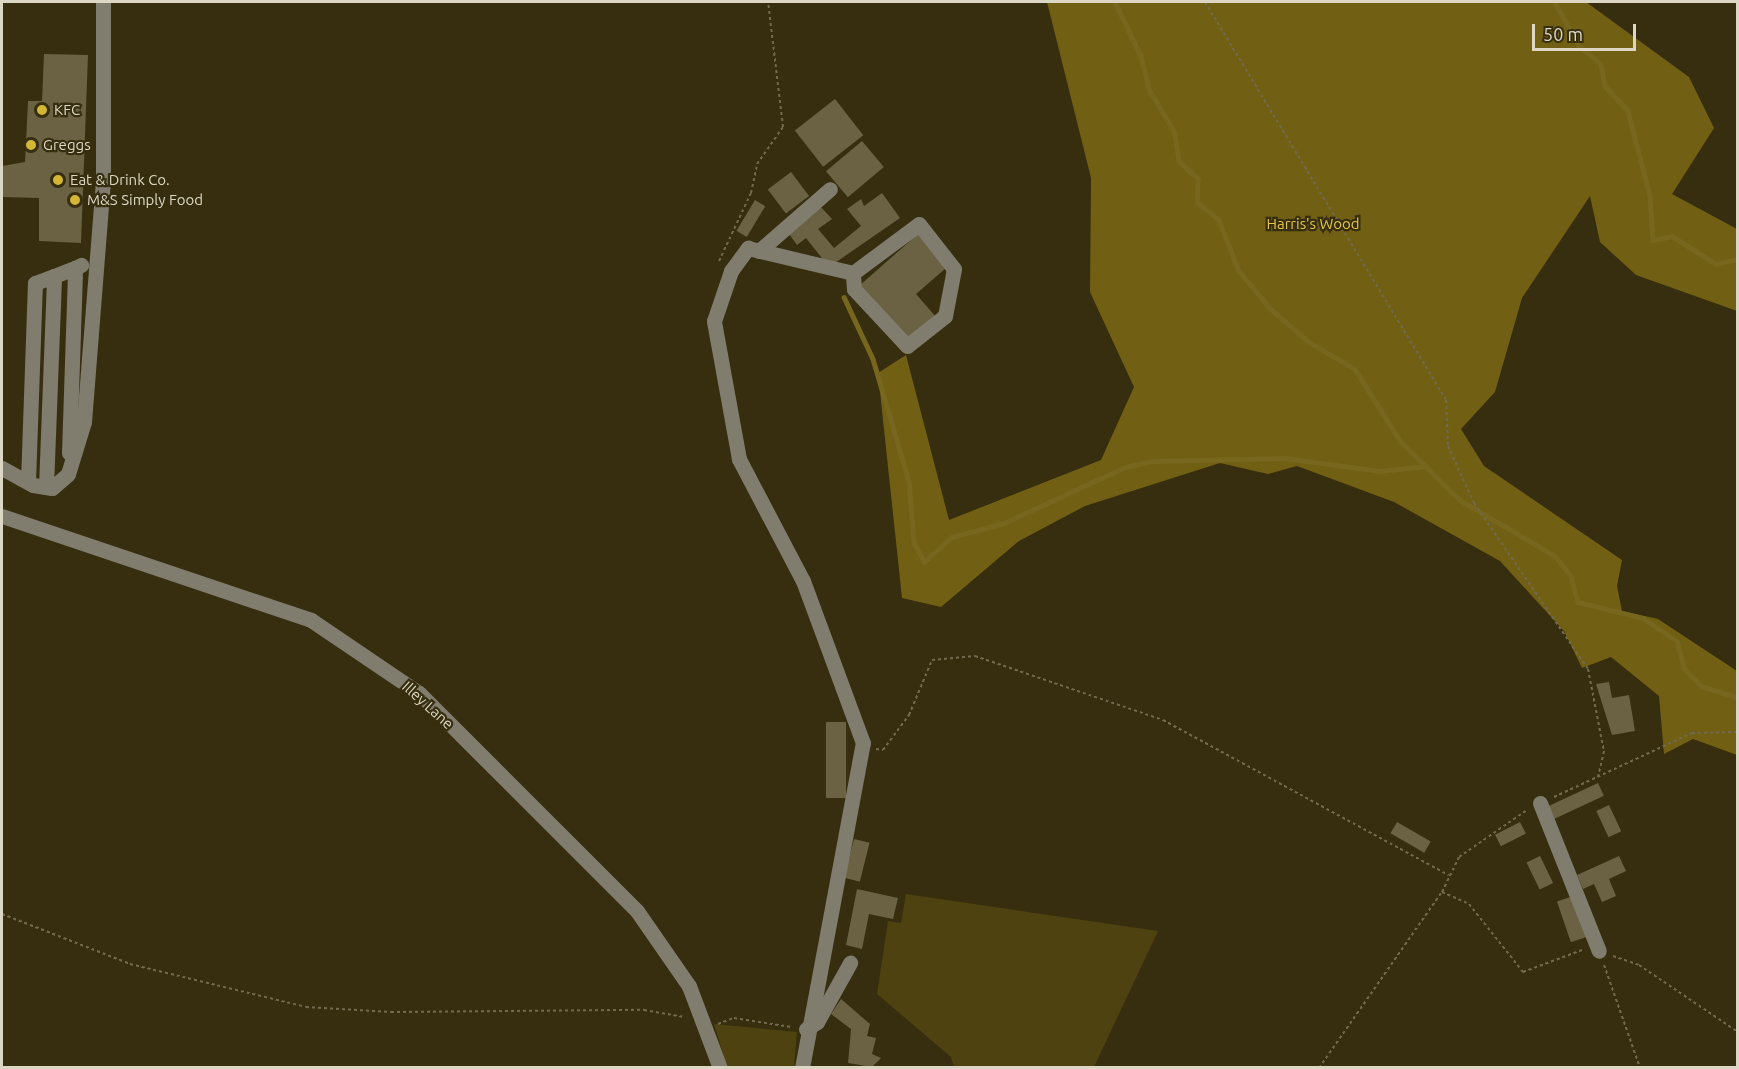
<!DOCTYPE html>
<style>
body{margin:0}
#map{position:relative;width:1739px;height:1069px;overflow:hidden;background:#362e0e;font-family:Ubuntu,sans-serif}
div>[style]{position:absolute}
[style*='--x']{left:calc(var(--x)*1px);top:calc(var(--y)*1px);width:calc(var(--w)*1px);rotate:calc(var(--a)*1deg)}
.green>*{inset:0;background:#4e4210}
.forest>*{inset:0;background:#715f14}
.stream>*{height:4.5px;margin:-2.25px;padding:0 2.25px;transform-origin:2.25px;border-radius:2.25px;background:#77661d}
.building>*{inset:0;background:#6a6242;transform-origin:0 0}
.path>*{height:2px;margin-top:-1px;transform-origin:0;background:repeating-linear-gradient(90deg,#716a4f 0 3px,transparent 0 6px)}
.minor>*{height:15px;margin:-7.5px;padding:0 7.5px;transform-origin:7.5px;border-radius:7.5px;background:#817d6e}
.dots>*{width:16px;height:16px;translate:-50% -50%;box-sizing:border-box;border:3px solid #362e0e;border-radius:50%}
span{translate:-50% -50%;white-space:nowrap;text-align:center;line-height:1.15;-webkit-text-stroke:4.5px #362e0e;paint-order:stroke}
.poi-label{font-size:15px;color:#dcd7c5}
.left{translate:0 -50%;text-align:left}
.park-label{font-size:15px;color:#e5c546}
.street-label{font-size:15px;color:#dcd7c5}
.frame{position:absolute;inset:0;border:3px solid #dcd7c5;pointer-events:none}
.scale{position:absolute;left:1532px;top:24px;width:104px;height:27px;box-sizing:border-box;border:3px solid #dcd7c5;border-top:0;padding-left:8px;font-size:18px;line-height:21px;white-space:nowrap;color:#dcd7c5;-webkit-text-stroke:4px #362e0e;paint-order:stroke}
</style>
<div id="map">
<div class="green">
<i style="clip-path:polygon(906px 894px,1158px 931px,1094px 1067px,954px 1067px,951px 1057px,877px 994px,888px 921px,901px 923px)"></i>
<i style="clip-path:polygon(714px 1024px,797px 1032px,794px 1067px,727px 1067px)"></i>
</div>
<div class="forest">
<i style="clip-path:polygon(1047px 2px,1586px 2px,1689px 77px,1714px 128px,1672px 194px,1737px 229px,1737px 311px,1636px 275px,1600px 242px,1590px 196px,1522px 298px,1495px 392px,1461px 429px,1484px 466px,1622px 560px,1617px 586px,1622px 611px,1658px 619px,1737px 671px,1737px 755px,1693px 739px,1664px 754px,1659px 696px,1611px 657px,1582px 668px,1564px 631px,1500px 561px,1394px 502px,1297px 466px,1268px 474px,1220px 463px,1085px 506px,1019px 541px,941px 607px,902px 598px,878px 373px,906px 355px,949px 520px,1101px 460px,1134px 387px,1090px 292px,1091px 178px)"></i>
</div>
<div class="stream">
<i style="--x:1115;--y:2;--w:60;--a:64.3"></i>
<i style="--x:1141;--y:56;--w:34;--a:76"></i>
<i style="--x:1149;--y:89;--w:51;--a:59.4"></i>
<i style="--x:1175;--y:133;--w:28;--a:82"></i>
<i style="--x:1179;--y:161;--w:26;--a:43"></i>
<i style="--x:1198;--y:179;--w:23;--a:92"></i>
<i style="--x:1197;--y:202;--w:28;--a:39"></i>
<i style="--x:1219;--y:220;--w:55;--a:68.6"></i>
<i style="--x:1239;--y:271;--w:50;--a:49.9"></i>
<i style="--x:1271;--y:309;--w:50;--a:41"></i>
<i style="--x:1309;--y:342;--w:53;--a:30.4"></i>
<i style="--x:1355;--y:369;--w:86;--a:57.8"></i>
<i style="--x:1401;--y:442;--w:83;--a:44.5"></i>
<i style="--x:1460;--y:500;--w:110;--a:30.5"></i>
<i style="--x:1555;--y:556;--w:26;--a:51"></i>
<i style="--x:1571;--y:576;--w:27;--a:75"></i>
<i style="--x:1578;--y:602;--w:67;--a:13.8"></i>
<i style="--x:1643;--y:618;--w:41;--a:34.1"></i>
<i style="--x:1677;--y:641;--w:28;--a:75"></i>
<i style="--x:1684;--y:668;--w:25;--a:47"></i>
<i style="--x:1701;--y:686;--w:39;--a:17"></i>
<i style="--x:1555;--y:2;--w:50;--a:61.4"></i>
<i style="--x:1579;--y:46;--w:28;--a:39"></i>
<i style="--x:1601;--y:64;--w:22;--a:80"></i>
<i style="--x:1605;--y:86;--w:34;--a:47"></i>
<i style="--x:1628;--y:111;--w:88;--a:75.5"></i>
<i style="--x:1650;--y:196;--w:44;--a:86.1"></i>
<i style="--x:1653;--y:240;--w:19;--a:-12"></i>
<i style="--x:1672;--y:236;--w:52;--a:32.5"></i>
<i style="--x:1716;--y:264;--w:23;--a:-13"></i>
<i style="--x:844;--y:297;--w:68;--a:64.9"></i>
<i style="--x:873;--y:359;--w:127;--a:73.6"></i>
<i style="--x:909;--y:481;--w:61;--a:85.3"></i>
<i style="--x:914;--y:542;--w:22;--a:63"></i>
<i style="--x:924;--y:562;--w:38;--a:-42"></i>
<i style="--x:952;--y:537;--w:54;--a:-15.1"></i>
<i style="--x:1004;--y:523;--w:133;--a:-24.8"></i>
<i style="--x:1125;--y:467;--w:30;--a:-12"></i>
<i style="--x:1154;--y:461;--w:130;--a:-1.3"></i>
<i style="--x:1284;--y:458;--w:97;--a:7.7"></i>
<i style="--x:1380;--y:471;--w:47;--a:-6.1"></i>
</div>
<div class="building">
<i style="clip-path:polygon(44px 54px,88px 55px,81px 243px,39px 241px,39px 198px,2px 197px,2px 166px,25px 162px,28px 101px,42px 101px)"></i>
<i style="left:835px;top:99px;width:46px;height:51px;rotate:52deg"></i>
<i style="left:862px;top:141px;width:34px;height:47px;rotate:50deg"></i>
<i style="left:791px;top:172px;width:30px;height:29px;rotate:53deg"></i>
<i style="clip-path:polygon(882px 193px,900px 218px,829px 267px,806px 238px,797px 245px,789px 234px,820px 206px,832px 219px,818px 229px,834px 248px,861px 226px,847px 209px,861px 199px,864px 206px)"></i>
<i style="left:755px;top:200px;width:12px;height:36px;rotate:31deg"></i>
<i style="clip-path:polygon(918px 234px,946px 268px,916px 294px,936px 317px,907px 342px,859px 286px)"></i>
<i style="clip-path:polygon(1609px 682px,1612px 698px,1629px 695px,1635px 731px,1612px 735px,1596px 684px)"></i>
<i style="left:826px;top:722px;width:20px;height:76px"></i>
<i style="left:1598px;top:783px;width:14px;height:55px;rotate:65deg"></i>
<i style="left:1609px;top:805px;width:29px;height:14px;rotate:65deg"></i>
<i style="left:1397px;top:822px;width:39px;height:13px;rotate:30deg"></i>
<i style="left:1520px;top:822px;width:13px;height:28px;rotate:63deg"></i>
<i style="left:854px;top:839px;width:16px;height:40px;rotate:14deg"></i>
<i style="left:1540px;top:856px;width:30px;height:15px;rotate:64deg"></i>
<i style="clip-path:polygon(1619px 856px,1626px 871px,1609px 879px,1616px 896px,1602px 902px,1594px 884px,1583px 889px,1577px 875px)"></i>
<i style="clip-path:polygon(857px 889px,898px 898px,893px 919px,869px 914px,862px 949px,846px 945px)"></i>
<i style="left:1573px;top:896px;width:43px;height:17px;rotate:71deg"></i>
<i style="clip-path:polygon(841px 999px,870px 1024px,867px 1036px,876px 1038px,872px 1054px,881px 1058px,872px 1067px,848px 1063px,851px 1029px,831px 1014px)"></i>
</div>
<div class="path">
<i style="--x:1205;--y:2;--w:465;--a:58.8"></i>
<i style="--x:1446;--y:400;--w:46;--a:87.5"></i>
<i style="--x:1448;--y:446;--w:63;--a:65.5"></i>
<i style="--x:1474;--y:503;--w:201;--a:55.5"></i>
<i style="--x:1588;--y:669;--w:84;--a:79"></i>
<i style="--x:1604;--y:751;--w:28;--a:103"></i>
<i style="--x:1737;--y:2;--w:1;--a:0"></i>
<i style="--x:719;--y:261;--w:75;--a:-64.8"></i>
<i style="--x:751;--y:193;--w:30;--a:-78"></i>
<i style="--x:757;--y:164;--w:45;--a:-54.9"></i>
<i style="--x:783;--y:127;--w:126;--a:-96.8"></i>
<i style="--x:876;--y:749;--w:7;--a:8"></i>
<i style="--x:883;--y:750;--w:44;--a:-53.4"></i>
<i style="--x:909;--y:715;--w:60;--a:-67.3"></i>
<i style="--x:932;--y:660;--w:43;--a:-5.3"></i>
<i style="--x:975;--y:656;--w:199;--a:18.8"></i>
<i style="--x:1163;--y:720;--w:325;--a:28.5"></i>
<i style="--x:1554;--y:797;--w:152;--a:-24.9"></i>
<i style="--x:1692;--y:733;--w:46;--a:-1.2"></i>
<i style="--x:1442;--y:892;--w:30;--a:24"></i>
<i style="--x:1469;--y:904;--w:87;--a:51.5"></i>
<i style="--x:1523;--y:972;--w:63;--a:-20.4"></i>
<i style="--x:2;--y:914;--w:137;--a:21.3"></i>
<i style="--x:130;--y:964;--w:181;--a:13.7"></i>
<i style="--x:306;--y:1007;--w:85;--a:3.4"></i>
<i style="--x:391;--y:1012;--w:253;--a:-0.5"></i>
<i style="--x:644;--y:1010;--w:41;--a:9.9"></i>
<i style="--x:1613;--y:956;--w:28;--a:19"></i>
<i style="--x:1639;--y:965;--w:120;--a:34.1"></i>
<i style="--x:1604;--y:965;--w:109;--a:70.7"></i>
<i style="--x:718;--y:1024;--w:17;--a:-21"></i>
<i style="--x:734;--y:1018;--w:58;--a:9"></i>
<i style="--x:1319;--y:1068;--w:215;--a:-55.1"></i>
<i style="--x:1442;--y:892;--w:39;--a:-64"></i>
<i style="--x:1459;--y:857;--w:83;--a:-34.7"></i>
</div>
<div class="minor">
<i style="--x:759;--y:251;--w:94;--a:-41.1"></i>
<i style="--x:69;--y:453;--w:185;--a:-88.1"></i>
<i style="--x:75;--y:268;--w:7;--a:-27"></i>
<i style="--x:2;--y:468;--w:35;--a:29"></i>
<i style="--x:33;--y:485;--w:19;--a:9"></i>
<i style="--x:52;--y:488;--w:21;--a:-41"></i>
<i style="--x:68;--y:474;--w:54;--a:-72.9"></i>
<i style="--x:84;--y:422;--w:245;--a:-85.5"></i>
<i style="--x:103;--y:178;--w:176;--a:-90"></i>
<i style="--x:28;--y:482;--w:199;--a:-88"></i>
<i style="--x:35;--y:283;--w:20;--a:-20"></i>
<i style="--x:46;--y:487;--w:211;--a:-87.8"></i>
<i style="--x:54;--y:276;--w:22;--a:-21"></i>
<i style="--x:2;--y:516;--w:326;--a:18.6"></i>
<i style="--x:311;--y:620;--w:130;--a:34.1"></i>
<i style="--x:419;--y:693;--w:308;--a:45"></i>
<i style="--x:637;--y:911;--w:91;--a:55.3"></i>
<i style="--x:689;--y:986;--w:88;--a:69.3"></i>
<i style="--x:1540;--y:803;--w:159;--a:68.3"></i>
<i style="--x:806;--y:1029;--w:13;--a:-32"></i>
<i style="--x:817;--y:1022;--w:68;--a:-60.8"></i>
<i style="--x:802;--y:1068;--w:331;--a:-79.4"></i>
<i style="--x:863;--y:743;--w:173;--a:-110.3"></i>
<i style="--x:803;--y:581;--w:138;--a:-117.7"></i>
<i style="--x:739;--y:459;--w:140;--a:-100.3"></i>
<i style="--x:714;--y:321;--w:53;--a:-71.2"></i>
<i style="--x:731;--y:271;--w:29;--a:-54"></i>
<i style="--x:748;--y:248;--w:108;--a:13.4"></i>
<i style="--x:853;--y:273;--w:82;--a:-36.6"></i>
<i style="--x:919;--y:224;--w:57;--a:52.1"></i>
<i style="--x:954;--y:269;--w:48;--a:100.8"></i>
<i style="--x:945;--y:316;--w:48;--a:141.7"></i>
<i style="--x:907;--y:346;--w:78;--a:-132.9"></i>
<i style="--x:854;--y:289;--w:16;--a:-94"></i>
</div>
<div class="dots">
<i style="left:42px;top:110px;background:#d4b635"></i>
<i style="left:31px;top:145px;background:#d4b635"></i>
<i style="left:58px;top:180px;background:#d4b635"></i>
<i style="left:75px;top:200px;background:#d4b635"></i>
</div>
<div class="poi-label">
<span class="left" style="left:54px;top:110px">KFC</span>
<span class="left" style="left:43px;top:145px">Greggs</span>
<span class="left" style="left:70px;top:180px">Eat &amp; Drink Co.</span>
<span class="left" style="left:87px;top:200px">M&amp;S Simply Food</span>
</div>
<div class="park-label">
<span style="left:1313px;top:224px">Harris's Wood</span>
</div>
<div class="street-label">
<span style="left:428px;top:705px;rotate:42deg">Illey Lane</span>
</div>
<div class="frame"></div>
<div class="scale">50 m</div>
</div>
